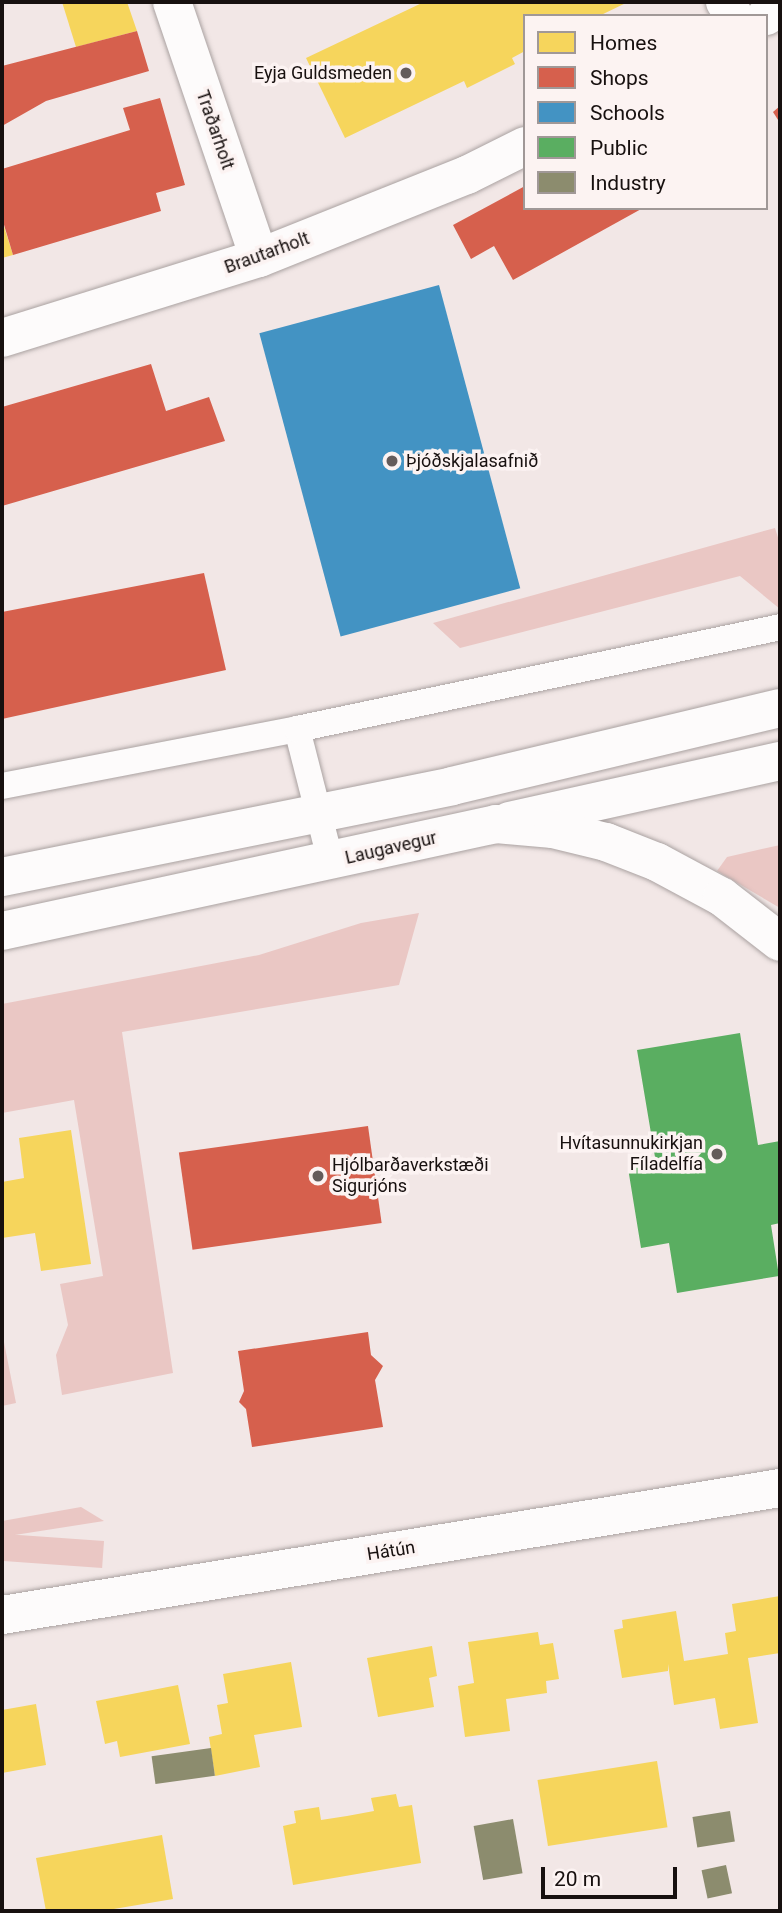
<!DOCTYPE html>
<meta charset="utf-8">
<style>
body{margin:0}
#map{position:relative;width:782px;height:1913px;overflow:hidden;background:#f2e7e6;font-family:Roboto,sans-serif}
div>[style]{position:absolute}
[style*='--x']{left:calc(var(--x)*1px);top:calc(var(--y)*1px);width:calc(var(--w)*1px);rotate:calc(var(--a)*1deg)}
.green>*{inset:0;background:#eac7c4;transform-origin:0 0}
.homes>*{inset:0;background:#f6d55c;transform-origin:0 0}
.shops>*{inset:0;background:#d6604d;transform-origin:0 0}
.schools>*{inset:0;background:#4393c3;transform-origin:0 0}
.public>*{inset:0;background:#5aae61}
.industry>*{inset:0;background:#8c8c6e;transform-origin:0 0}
.roads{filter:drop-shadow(0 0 2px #aaa2a1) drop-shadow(0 0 2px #aaa2a1)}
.service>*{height:26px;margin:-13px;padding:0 13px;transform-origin:13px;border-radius:13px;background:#fdfbfb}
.minor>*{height:38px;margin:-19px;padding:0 19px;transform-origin:19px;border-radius:19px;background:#fdfbfb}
.secondary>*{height:38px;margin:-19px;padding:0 19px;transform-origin:19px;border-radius:19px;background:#fdfbfb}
.dots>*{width:19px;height:19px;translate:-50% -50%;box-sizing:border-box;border:4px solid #fcf3f2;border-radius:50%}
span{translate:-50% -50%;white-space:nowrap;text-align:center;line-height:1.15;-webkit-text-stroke:7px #fcf3f2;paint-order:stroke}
.poi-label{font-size:18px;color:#17100f}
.right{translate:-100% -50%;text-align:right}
.left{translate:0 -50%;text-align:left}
.street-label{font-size:18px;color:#17100f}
.frame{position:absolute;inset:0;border:4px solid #17100f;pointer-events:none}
.legend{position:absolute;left:523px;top:14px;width:245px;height:196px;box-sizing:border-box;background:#fcf3f2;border:2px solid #a09897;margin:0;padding:9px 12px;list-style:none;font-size:21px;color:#17100f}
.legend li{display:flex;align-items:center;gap:14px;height:35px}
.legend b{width:35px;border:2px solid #a09897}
.scale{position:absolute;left:541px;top:1867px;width:136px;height:32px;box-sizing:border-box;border:4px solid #17100f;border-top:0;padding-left:9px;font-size:21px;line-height:24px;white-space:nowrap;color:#17100f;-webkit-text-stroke:5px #fcf3f2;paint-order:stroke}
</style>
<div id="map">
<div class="green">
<i style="clip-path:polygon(775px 528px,780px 544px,780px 609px,740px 576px,460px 648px,433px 623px)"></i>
<i style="clip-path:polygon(780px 845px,780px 908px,717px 871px,727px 857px)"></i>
<i style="clip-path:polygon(419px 913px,399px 985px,122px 1032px,173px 1373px,62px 1395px,56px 1355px,68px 1325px,60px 1284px,103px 1276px,74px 1100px,2px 1113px,2px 1004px,259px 955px,361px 923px)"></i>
<i style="clip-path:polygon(2px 1332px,16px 1403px,2px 1406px)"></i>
<i style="clip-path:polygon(81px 1507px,104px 1521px,2px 1537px,2px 1521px)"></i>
<i style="left:104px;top:1541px;width:27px;height:103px;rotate:94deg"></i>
</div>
<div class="homes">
<i style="clip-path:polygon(62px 2px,127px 2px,137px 31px,76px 47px)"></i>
<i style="clip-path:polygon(424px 2px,628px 2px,599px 16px,525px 16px,525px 51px,512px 58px,515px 64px,467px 88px,464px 81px,345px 138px,306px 58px)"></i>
<i style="clip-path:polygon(2px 220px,13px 255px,2px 258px)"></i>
<i style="clip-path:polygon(71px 1130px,91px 1264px,41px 1271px,35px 1233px,2px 1238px,2px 1182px,24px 1178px,19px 1138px)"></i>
<i style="clip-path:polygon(780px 1596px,780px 1653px,748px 1658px,758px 1723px,720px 1729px,715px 1698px,674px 1705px,668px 1664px,668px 1671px,622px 1678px,614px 1630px,623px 1628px,622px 1620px,676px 1611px,684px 1661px,728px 1654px,725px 1633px,736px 1631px,732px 1604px)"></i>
<i style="clip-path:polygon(538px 1632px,540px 1645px,553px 1643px,559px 1679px,546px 1681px,547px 1693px,506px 1699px,510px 1731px,465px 1737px,458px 1686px,474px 1683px,468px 1642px)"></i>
<i style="clip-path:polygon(432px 1646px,437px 1676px,429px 1678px,434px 1707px,378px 1717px,367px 1658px)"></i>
<i style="clip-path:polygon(291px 1662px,302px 1727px,254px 1735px,260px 1767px,215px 1776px,209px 1737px,222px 1734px,217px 1705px,228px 1703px,223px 1674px)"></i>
<i style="clip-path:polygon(178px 1685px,190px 1744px,120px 1757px,117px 1741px,105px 1744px,96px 1701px)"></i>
<i style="clip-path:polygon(36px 1704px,46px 1765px,2px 1773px,2px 1710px)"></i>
<i style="left:657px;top:1761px;width:67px;height:121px;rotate:81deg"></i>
<i style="clip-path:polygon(396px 1794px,399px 1807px,412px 1805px,421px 1863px,293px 1885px,283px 1826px,296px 1823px,294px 1811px,319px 1807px,321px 1820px,347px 1816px,374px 1811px,371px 1798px)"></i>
<i style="clip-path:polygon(162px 1835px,173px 1899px,102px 1911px,46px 1911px,36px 1858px)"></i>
</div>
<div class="shops">
<i style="clip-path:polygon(137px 31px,149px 71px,46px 101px,2px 126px,2px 66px)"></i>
<i style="clip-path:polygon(160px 98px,185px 185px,156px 193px,161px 211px,13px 255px,2px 218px,2px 169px,130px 130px,123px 108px)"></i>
<i style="clip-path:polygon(780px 106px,780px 123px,773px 112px)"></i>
<i style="clip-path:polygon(525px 186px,525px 208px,643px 208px,513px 280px,494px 246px,471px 259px,453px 225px)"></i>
<i style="clip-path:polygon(151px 364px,166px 411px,209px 397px,225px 441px,2px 506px,2px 407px)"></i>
<i style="clip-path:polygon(204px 573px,226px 670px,2px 719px,2px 612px)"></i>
<i style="left:368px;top:1126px;width:98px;height:191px;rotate:82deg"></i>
<i style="clip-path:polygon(368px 1332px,371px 1355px,383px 1366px,375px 1380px,383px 1427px,252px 1447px,246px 1409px,239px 1402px,244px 1391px,238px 1351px)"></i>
</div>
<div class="schools">
<i style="left:439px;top:285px;width:314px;height:186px;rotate:75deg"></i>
</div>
<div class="public">
<i style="clip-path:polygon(740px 1033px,758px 1145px,780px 1141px,780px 1223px,771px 1225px,779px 1276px,677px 1293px,669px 1243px,641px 1248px,628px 1168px,656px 1163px,637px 1050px)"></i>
</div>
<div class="industry">
<i style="left:211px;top:1748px;width:28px;height:60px;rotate:82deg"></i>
<i style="left:730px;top:1811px;width:31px;height:38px;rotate:81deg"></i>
<i style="left:513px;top:1819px;width:55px;height:40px;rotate:80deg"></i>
<i style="left:726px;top:1865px;width:29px;height:25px;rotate:78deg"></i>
</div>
<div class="roads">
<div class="service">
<i style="--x:297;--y:729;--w:137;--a:75.7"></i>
<i style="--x:2;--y:786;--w:300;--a:-10.9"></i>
<i style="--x:297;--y:729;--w:494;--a:-11.9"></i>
</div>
<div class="minor">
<i style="--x:172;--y:2;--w:270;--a:71.2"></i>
<i style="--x:725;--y:2;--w:17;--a:57"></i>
<i style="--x:766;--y:16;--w:17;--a:-33"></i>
<i style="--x:2;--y:338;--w:269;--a:-17.3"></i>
<i style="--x:259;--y:258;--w:224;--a:-21.8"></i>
<i style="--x:467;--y:175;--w:65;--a:-26.6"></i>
<i style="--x:509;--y:821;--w:278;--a:-12.5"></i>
<i style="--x:2;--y:1615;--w:788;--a:-9.27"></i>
</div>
<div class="secondary">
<i style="--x:2;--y:877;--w:459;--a:-11.4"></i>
<i style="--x:452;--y:786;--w:337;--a:-13.4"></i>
<i style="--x:2;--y:931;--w:505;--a:-12.22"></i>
<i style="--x:496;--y:824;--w:57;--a:5"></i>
<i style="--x:553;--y:829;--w:55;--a:13.8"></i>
<i style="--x:606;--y:842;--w:55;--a:21.4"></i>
<i style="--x:657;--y:862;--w:74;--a:28.3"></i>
<i style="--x:722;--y:897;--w:73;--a:37.8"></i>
</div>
</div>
<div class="dots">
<i style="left:406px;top:73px;background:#645b5a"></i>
<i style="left:392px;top:461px;background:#645b5a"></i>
<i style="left:717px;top:1154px;background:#645b5a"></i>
<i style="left:318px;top:1176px;background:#645b5a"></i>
</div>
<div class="poi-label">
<span class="right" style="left:392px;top:73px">Eyja Guldsmeden</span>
<span class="left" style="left:406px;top:461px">Þjóðskjalasafnið</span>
<span class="right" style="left:703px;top:1154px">Hvítasunnukirkjan<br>Fíladelfía</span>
<span class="left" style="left:332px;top:1176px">Hjólbarðaverkstæði<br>Sigurjóns</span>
</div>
<div class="street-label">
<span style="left:215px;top:130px;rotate:71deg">Traðarholt</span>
<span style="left:267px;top:253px;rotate:-20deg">Brautarholt</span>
<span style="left:391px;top:848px;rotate:-13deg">Laugavegur</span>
<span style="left:391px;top:1551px;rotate:-9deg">Hátún</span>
</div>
<div class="frame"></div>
<ul class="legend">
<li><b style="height:19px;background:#f6d55c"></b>Homes</li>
<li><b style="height:19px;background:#d6604d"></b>Shops</li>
<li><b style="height:19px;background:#4393c3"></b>Schools</li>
<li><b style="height:19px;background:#5aae61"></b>Public</li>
<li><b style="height:19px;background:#8c8c6e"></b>Industry</li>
</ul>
<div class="scale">20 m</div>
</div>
